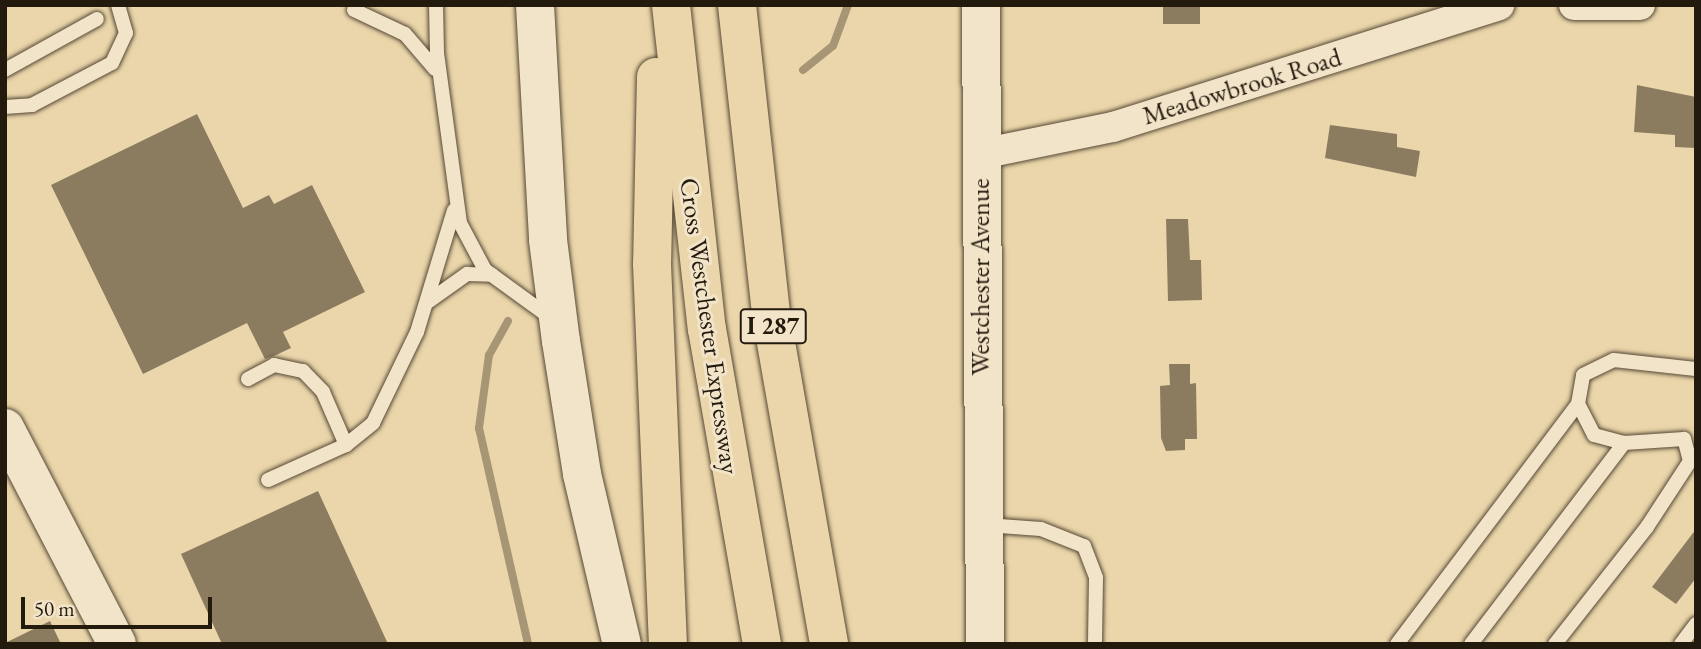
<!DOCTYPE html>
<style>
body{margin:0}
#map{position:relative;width:1701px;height:649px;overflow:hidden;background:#ebd6ab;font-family:"EB Garamond",serif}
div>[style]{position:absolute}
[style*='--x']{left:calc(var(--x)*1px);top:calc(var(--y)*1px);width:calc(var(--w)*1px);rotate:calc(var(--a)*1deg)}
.stream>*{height:8px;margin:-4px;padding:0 4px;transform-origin:4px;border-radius:4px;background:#a79676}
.building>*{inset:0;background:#8b7c60;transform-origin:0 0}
.roads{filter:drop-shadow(0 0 2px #554935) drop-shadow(0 0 2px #554935)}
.service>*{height:14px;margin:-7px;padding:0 7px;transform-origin:7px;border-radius:7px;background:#f2e4c8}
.minor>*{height:30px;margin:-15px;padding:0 15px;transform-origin:15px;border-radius:15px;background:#f2e4c8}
.secondary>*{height:38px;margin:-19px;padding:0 19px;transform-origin:19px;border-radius:19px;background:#f2e4c8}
.motorway>*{height:38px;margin:-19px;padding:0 19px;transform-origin:19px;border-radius:19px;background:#ebd6ab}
span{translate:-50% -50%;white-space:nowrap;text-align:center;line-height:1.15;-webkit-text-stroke:6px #f2e4c8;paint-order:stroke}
.shield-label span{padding:2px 5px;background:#f2e4c8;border:2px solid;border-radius:5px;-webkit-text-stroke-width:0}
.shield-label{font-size:24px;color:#231a0e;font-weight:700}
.street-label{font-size:26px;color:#231a0e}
.frame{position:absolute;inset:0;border:7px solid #231a0e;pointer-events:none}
.scale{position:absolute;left:21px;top:597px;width:191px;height:32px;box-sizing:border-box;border:4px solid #231a0e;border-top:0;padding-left:9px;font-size:21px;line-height:24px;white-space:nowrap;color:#231a0e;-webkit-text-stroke:5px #f2e4c8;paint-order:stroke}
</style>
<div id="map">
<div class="stream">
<i style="--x:803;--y:70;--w:38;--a:-39"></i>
<i style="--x:833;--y:46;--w:44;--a:-69.9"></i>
<i style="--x:508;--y:321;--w:39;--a:119"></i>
<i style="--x:489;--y:355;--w:74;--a:97.8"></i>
<i style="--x:479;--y:428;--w:221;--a:77.2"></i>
</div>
<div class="building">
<i style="left:1163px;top:5px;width:37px;height:19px"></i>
<i style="clip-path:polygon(1637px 85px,1696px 97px,1696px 148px,1675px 147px,1675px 135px,1634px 132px)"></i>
<i style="clip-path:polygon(197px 114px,243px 208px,269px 195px,274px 204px,312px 185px,365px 292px,283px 332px,291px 348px,274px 356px,265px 359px,247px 323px,143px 374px,51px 185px)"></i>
<i style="clip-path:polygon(1330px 125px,1397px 134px,1397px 147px,1420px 151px,1416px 177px,1325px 158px)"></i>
<i style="clip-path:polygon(1166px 219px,1188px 219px,1190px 260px,1201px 260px,1202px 300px,1168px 301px)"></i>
<i style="clip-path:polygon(1169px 364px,1190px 364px,1190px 384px,1196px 383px,1197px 439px,1185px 439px,1185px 450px,1166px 451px,1161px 438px,1160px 386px,1170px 385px)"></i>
<i style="clip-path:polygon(318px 491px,388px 644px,222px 644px,181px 554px)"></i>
<i style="clip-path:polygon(1696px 529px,1696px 578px,1676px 604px,1652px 587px)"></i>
<i style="clip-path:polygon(50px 621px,61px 644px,5px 644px,5px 643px)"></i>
</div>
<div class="roads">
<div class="service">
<i style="--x:436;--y:5;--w:48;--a:88.8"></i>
<i style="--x:437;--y:53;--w:172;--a:82.3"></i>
<i style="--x:460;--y:223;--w:53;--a:62"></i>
<i style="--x:485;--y:270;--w:78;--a:36.1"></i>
<i style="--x:354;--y:10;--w:56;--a:25.2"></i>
<i style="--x:405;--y:34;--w:46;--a:49.4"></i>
<i style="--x:5;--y:70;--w:105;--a:-29"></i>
<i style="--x:5;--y:107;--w:27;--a:-4"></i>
<i style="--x:32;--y:105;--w:90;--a:-27.7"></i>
<i style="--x:112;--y:63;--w:33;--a:-65"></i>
<i style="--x:126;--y:33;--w:29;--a:-106"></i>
<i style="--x:429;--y:301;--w:47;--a:-35.4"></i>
<i style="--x:467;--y:274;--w:25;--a:2"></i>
<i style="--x:248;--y:379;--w:30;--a:-28"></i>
<i style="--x:274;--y:365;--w:30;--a:12"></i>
<i style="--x:303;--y:371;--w:29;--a:46"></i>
<i style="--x:323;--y:392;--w:58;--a:66.5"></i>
<i style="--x:268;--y:480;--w:85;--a:-24.2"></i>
<i style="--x:346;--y:445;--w:35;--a:-39"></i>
<i style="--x:373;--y:423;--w:101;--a:-64.2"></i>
<i style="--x:417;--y:332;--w:127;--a:-73.1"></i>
<i style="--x:986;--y:525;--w:55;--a:4.2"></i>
<i style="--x:1041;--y:529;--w:46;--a:21.6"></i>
<i style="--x:1084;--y:546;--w:34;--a:69"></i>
<i style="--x:1096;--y:578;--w:66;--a:90.9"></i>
<i style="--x:1397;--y:644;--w:301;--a:-53"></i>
<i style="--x:1471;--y:644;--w:253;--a:-52.7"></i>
<i style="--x:1555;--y:644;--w:149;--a:-51.8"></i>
<i style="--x:1647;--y:527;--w:79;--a:-56.9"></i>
<i style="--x:1690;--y:461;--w:23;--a:-105"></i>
<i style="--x:1684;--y:439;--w:60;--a:176.2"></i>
<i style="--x:1624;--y:443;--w:31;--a:-165"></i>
<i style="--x:1594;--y:435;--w:35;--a:-117"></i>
<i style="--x:1578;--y:404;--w:29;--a:-80"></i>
<i style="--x:1583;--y:375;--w:34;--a:-26"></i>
<i style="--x:1614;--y:360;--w:82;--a:6.3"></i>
<i style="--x:1681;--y:644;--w:25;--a:-53"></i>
</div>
<div class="minor">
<i style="--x:1574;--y:5;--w:66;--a:0"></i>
<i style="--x:981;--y:154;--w:135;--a:-11.6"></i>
<i style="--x:1113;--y:127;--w:405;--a:-17.5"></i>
</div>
<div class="secondary">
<i style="--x:535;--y:5;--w:235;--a:86.8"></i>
<i style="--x:548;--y:240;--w:102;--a:82.7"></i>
<i style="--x:561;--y:341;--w:135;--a:81"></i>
<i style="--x:582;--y:474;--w:175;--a:76.8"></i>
<i style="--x:981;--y:5;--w:639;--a:89.64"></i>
<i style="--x:5;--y:428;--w:243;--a:62.6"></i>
</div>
<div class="motorway">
<i style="--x:671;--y:5;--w:326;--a:83.7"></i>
<i style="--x:707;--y:329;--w:320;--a:80.1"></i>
<i style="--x:737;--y:5;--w:317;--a:83.7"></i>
<i style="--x:772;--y:320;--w:329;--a:80"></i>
<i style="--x:656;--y:77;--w:187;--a:91.2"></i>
<i style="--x:652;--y:264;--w:380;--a:87.6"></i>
</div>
</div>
<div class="shield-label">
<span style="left:773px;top:326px">I 287</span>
</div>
<div class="street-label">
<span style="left:1242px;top:87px;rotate:-17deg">Meadowbrook Road</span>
<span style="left:981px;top:277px;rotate:-90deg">Westchester Avenue</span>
<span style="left:709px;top:326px;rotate:82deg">Cross Westchester Expressway</span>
</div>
<div class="frame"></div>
<div class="scale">50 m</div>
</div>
